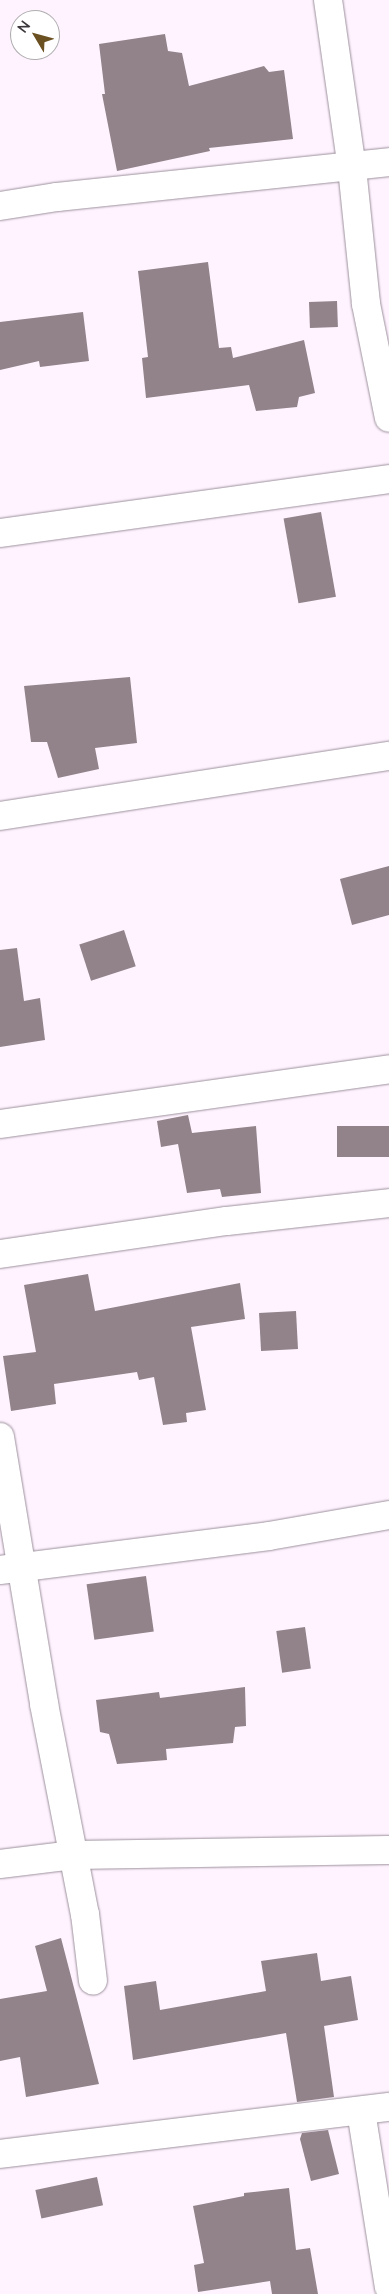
<!DOCTYPE html>
<style>
body{margin:0}
#map{position:relative;width:389px;height:2294px;overflow:hidden;background:#fff3ff;font-family:Lato,sans-serif}
div>[style]{position:absolute}
[style*='--x']{left:calc(var(--x)*1px);top:calc(var(--y)*1px);width:calc(var(--w)*1px);rotate:calc(var(--a)*1deg)}
.building>*{inset:0;background:#918389;transform-origin:0 0}
.roads{filter:drop-shadow(0 0 1px #9c919c) drop-shadow(0 0 1px #9c919c)}
.minor>*{height:28px;margin:-14px;padding:0 14px;transform-origin:14px;border-radius:14px;background:#fff}
span{translate:-50% -50%;white-space:nowrap;text-align:center;line-height:1.15;-webkit-text-stroke:4px #fff;paint-order:stroke}
.north{position:absolute;left:10px;top:10px;width:50px;height:50px;box-sizing:border-box;background:#fff;border:1px solid #b0afb0;border-radius:50%;rotate:307deg;font-size:14px;font-weight:700;line-height:20px;text-align:center;color:#3a363a}
.north::after{content:'';display:block;margin:auto;width:18px;height:22px;background:#6b5022;clip-path:polygon(50% 0,100% 100%,50% 72%,0 100%)}
</style>
<div id="map">
<div class="building">
<i style="clip-path:polygon(165px 34px,168px 51px,182px 53px,189px 86px,264px 66px,269px 72px,284px 70px,293px 139px,209px 148px,210px 151px,117px 171px,102px 94px,105px 94px,99px 44px)"></i>
<i style="clip-path:polygon(208px 262px,219px 348px,231px 347px,233px 358px,304px 340px,315px 393px,299px 397px,297px 407px,256px 411px,249px 385px,146px 398px,142px 358px,148px 357px,138px 271px)"></i>
<i style="left:337px;top:301px;width:26px;height:28px;rotate:88deg"></i>
<i style="clip-path:polygon(83px 312px,89px 361px,40px 367px,39px 361px,0 370px,0 322px)"></i>
<i style="left:321px;top:512px;width:86px;height:38px;rotate:80deg"></i>
<i style="clip-path:polygon(130px 677px,137px 743px,95px 748px,99px 769px,58px 778px,47px 742px,31px 742px,24px 686px)"></i>
<i style="clip-path:polygon(389px 866px,389px 915px,352px 925px,340px 879px)"></i>
<i style="left:124px;top:930px;width:38px;height:47px;rotate:72deg"></i>
<i style="clip-path:polygon(17px 948px,24px 1001px,40px 998px,45px 1040px,0 1047px,0 950px)"></i>
<i style="clip-path:polygon(188px 1115px,192px 1133px,256px 1126px,261px 1193px,222px 1197px,220px 1189px,187px 1193px,178px 1144px,161px 1147px,157px 1121px)"></i>
<i style="left:389px;top:1126px;width:31px;height:52px;rotate:90deg"></i>
<i style="clip-path:polygon(88px 1274px,95px 1311px,240px 1283px,245px 1319px,191px 1327px,206px 1410px,186px 1413px,187px 1422px,163px 1425px,154px 1377px,139px 1380px,137px 1372px,54px 1384px,56px 1404px,11px 1411px,3px 1356px,36px 1352px,24px 1285px)"></i>
<i style="left:296px;top:1311px;width:38px;height:37px;rotate:87deg"></i>
<i style="left:146px;top:1576px;width:56px;height:60px;rotate:82deg"></i>
<i style="left:305px;top:1627px;width:42px;height:29px;rotate:82deg"></i>
<i style="clip-path:polygon(245px 1687px,246px 1726px,235px 1727px,233px 1743px,166px 1749px,167px 1760px,117px 1764px,109px 1734px,100px 1732px,96px 1700px,159px 1692px,160px 1698px)"></i>
<i style="clip-path:polygon(61px 1938px,99px 2084px,26px 2097px,20px 2057px,0 2061px,0 1999px,47px 1991px,35px 1946px)"></i>
<i style="clip-path:polygon(317px 1953px,321px 1981px,351px 1976px,358px 2020px,324px 2026px,334px 2097px,297px 2102px,286px 2033px,133px 2060px,124px 1986px,156px 1981px,160px 2010px,266px 1991px,261px 1961px)"></i>
<i style="clip-path:polygon(328px 2130px,339px 2174px,311px 2181px,300px 2139px,302px 2133px)"></i>
<i style="left:97px;top:2177px;width:29px;height:63px;rotate:78deg"></i>
<i style="clip-path:polygon(289px 2188px,296px 2250px,310px 2248px,318px 2294px,272px 2294px,270px 2281px,198px 2292px,194px 2265px,204px 2263px,193px 2206px,244px 2196px,244px 2193px)"></i>
</div>
<div class="roads">
<div class="minor">
<i style="--x:328;--y:0;--w:170;--a:81.9"></i>
<i style="--x:352;--y:168;--w:137;--a:84.1"></i>
<i style="--x:366;--y:304;--w:116;--a:78.6"></i>
<i style="--x:0;--y:206;--w:58;--a:-9"></i>
<i style="--x:57;--y:197;--w:334;--a:-6"></i>
<i style="--x:0;--y:533;--w:393;--a:-7.9"></i>
<i style="--x:0;--y:816;--w:394;--a:-8.8"></i>
<i style="--x:0;--y:1124;--w:393;--a:-8"></i>
<i style="--x:0;--y:1254;--w:229;--a:-8.3"></i>
<i style="--x:227;--y:1221;--w:163;--a:-6.3"></i>
<i style="--x:0;--y:1437;--w:271;--a:80.6"></i>
<i style="--x:44;--y:1704;--w:214;--a:79"></i>
<i style="--x:85;--y:1914;--w:67;--a:83.2"></i>
<i style="--x:0;--y:1570;--w:271;--a:-7.2"></i>
<i style="--x:269;--y:1536;--w:122;--a:-9.9"></i>
<i style="--x:0;--y:1864;--w:74;--a:-7"></i>
<i style="--x:73;--y:1855;--w:316;--a:-0.9"></i>
<i style="--x:361;--y:2111;--w:178;--a:81"></i>
<i style="--x:0;--y:2154;--w:392;--a:-6.9"></i>
</div>
</div>
<div class="north">N</div>
</div>
